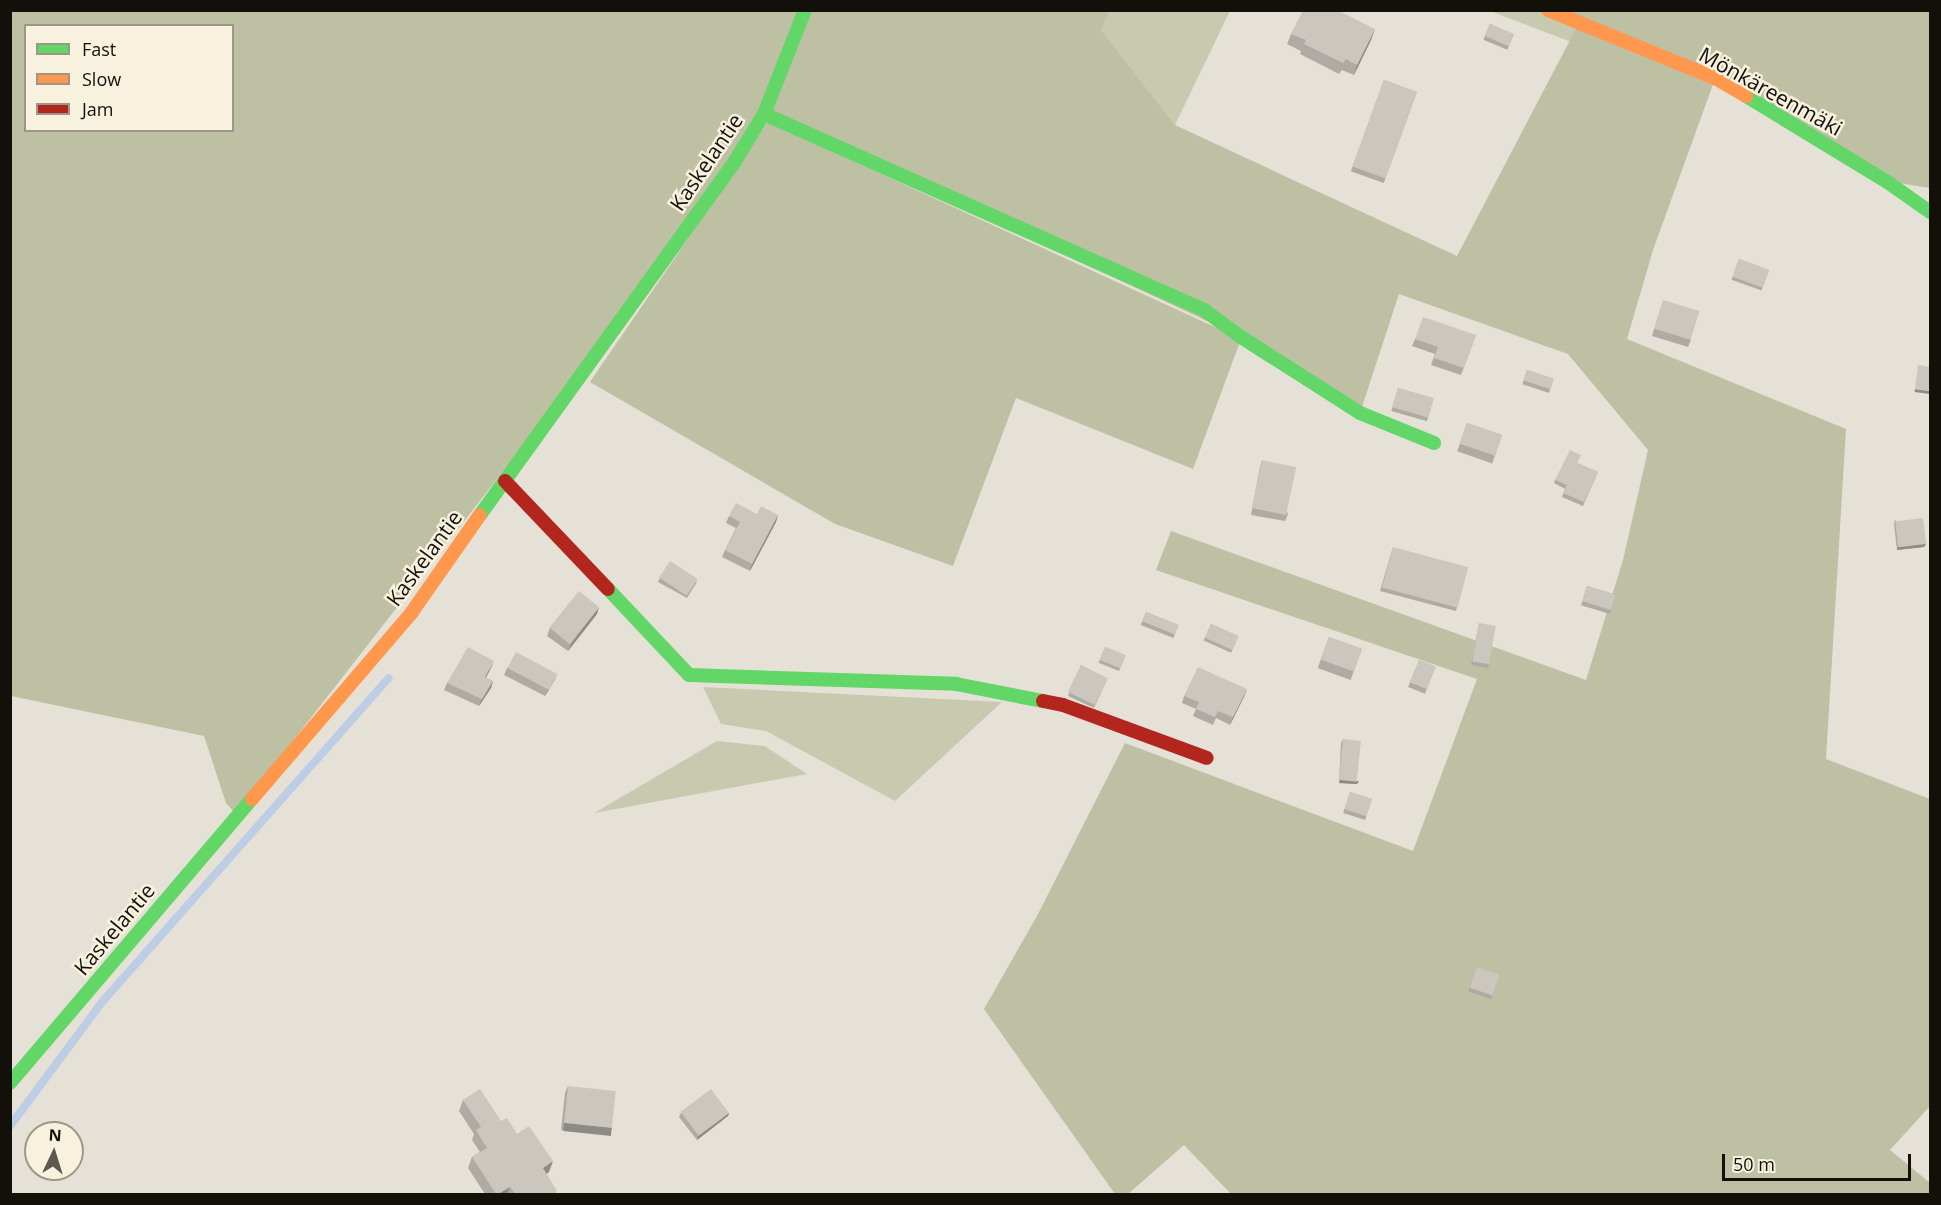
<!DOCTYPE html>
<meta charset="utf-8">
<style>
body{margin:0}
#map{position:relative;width:1941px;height:1205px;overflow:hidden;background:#e5e1d7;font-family:"Open Sans",sans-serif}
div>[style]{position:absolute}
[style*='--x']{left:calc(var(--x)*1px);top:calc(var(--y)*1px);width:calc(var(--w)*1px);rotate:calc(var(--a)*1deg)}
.green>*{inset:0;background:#c8cab0}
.forest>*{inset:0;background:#bdc0a3}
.stream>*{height:8px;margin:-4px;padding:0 4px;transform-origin:4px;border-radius:4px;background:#becde6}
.fast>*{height:14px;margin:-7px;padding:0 7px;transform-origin:7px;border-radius:7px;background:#63d668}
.slow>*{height:14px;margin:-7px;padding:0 7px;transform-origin:7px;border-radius:7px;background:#ff974d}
.jam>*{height:14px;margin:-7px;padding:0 7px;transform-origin:7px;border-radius:7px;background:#b3261e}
.wall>*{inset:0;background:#afaba4;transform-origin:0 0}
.shaded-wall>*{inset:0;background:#8e8b86;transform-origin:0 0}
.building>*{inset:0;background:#cbc7bf;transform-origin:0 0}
span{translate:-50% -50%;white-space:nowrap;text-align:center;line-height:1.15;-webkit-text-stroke:5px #f8f1de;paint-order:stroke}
.street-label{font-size:21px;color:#121009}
.frame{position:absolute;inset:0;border:12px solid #121009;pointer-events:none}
.legend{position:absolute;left:24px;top:24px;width:210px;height:108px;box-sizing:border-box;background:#f8f1de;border:2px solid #9c9789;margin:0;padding:8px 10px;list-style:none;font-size:18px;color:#121009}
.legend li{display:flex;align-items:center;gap:12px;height:30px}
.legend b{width:30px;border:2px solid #9c9789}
.north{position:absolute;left:24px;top:1121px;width:60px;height:60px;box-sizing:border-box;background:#f8f1de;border:2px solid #9c9789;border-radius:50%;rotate:4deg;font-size:16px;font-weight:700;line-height:24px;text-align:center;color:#121009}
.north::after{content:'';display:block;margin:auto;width:21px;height:27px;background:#5c5951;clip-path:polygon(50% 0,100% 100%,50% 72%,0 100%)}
.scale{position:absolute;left:1722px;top:1154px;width:189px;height:27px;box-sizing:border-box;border:3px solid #121009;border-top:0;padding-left:8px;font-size:18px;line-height:21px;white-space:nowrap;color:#121009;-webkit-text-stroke:4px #f8f1de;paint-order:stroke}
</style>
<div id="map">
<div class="green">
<i style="clip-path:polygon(1109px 11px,1230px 11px,1175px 125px,1100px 30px)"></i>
<i style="clip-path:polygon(1490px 11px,1548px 11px,1579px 23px,1571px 42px)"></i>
<i style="clip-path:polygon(703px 687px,1002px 702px,895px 801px,766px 731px,721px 724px)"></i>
<i style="clip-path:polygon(717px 741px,765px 746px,807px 774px,594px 813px)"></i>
</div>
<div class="forest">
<i style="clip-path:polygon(evenodd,11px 11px,1109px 11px,1101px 30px,1175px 125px,1457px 256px,1579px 23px,1548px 11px,1930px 11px,1930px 188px,1886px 181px,1715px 79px,1653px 250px,1627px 339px,1846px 429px,1826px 759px,1930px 799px,1930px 1106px,1890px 1150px,1930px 1183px,1930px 1194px,1231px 1194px,1184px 1145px,1128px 1194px,1115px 1194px,984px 1009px,1037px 916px,1125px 743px,1413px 851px,1477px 679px,1156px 570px,1171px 531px,1586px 680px,1623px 560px,1648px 450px,1568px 354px,1399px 294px,1360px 413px,1241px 337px,764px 114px,588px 362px,236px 814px,226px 803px,204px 736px,11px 696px,11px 11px,26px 26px,232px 26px,232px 130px,26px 130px,26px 26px)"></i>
<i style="clip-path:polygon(768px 122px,1241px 339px,1193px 469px,1016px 398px,953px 566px,835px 524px,590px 382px)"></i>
</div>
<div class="stream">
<i style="--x:10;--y:1126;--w:156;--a:-53.4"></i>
<i style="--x:103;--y:1001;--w:431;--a:-48.5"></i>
</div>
<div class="fast">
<i style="--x:1746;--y:96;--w:164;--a:31.3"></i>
<i style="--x:1886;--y:181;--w:54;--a:35.2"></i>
<i style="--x:764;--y:114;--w:482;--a:24"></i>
<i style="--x:1204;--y:310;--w:46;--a:36.1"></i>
<i style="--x:1241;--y:337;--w:141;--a:32.6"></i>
<i style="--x:1360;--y:413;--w:80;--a:22.1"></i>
<i style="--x:480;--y:515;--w:436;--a:-54.2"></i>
<i style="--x:735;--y:161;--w:55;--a:-58.3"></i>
<i style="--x:764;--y:114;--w:112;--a:-68.5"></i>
<i style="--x:608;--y:589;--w:118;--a:46.7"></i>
<i style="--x:689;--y:675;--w:267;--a:1.9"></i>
<i style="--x:956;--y:684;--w:89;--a:11.1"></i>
<i style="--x:10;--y:1083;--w:373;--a:-49.6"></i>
</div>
<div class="slow">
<i style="--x:1548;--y:10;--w:180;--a:22.2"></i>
<i style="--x:1715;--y:78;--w:36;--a:30"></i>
<i style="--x:252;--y:799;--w:246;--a:-49.4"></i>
<i style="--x:412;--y:612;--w:118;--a:-55"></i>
</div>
<div class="jam">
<i style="--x:505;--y:481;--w:149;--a:46.4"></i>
<i style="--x:1043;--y:701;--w:20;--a:11"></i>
<i style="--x:1063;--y:705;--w:153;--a:20.2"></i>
</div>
<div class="wall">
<i style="left:1490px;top:24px;width:26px;height:17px;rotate:23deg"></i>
<i style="clip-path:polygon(1375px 29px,1371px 40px,1354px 75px,1342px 70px,1339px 74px,1300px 54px,1301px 51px,1287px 44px,1291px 34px)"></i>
<i style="left:1384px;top:80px;width:35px;height:97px;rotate:20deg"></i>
<i style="left:1739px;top:259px;width:32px;height:22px;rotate:20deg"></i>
<i style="clip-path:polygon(1661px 307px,1691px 340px,1688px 347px,1652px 336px)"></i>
<i style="clip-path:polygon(1476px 335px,1461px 375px,1431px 365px,1435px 354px,1412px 346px,1415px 339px)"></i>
<i style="left:1527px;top:370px;width:28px;height:15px;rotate:18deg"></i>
<i style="left:1398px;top:388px;width:37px;height:24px;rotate:16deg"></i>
<i style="left:1467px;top:423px;width:37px;height:30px;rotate:19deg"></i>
<i style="clip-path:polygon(1262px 460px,1288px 514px,1285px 521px,1251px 515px,1260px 467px)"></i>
<i style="clip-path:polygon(1577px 463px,1598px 472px,1583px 506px,1562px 497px,1565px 489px,1554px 483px,1555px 480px)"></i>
<i style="clip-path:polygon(757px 514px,778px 515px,776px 522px,750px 571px,722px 557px,725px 550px,736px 528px,726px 523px,729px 516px)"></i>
<i style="clip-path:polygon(1895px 520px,1926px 544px,1924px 547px,1897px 550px,1894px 524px)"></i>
<i style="clip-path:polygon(1393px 547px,1457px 607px,1456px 611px,1380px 591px)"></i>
<i style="clip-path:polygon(660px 578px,697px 582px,687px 598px,658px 582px)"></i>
<i style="left:1587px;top:586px;width:30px;height:20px;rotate:17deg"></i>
<i style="left:1146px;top:612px;width:35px;height:14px;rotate:22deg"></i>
<i style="clip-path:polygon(597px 614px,568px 651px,547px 636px,550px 628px)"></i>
<i style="clip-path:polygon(1479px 623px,1489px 665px,1488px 668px,1471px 665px)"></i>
<i style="left:1211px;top:624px;width:30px;height:18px;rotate:24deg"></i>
<i style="left:1329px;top:637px;width:35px;height:33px;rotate:20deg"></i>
<i style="left:1105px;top:647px;width:22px;height:17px;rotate:22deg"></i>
<i style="left:1419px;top:660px;width:18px;height:29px;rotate:22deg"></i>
<i style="clip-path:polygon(1081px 665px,1106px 682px,1094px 708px,1068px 696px)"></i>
<i style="clip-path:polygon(491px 668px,486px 678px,493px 681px,491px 688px,479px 706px,444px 690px,447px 683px)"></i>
<i style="clip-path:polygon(507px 668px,557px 674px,554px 681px,545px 696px,504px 675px)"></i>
<i style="clip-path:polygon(1247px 689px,1230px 725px,1216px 718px,1213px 725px,1193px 716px,1196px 709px,1182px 703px,1184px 696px)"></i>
<i style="clip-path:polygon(1343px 739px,1357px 784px,1339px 783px,1341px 743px)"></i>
<i style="left:1350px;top:792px;width:23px;height:22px;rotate:18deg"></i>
<i style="left:1477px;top:967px;width:24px;height:26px;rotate:19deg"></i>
<i style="clip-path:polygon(568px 1086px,612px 1128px,609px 1135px,561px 1130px,565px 1093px)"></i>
<i style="clip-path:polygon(463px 1100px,501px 1121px,517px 1134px,549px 1172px,546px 1174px,556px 1194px,485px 1194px,468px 1168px,472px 1157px,480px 1152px,472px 1140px,474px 1134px,459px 1111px)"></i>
<i style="clip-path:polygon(681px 1113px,729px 1113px,728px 1116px,697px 1140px,679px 1117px)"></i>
</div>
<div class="shaded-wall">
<i style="clip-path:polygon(1375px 29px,1371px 40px,1354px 75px,1357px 65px)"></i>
<i style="left:1915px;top:389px;width:15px;height:3px;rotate:8deg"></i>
<i style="clip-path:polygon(778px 515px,776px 522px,750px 571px,752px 564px)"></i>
<i style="clip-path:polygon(1926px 544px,1924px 547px,1897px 550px,1898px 547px)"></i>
<i style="clip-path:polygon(599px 607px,597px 614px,568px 651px,571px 644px)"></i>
<i style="clip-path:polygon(494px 661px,491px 668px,482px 684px,485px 677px)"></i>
<i style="clip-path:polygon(557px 674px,554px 681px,545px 696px,548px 689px)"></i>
<i style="clip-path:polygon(493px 681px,491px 688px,479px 706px,482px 699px)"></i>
<i style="clip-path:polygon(1247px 689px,1244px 697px,1230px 725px,1233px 717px)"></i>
<i style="clip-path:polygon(1340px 780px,1359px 781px,1357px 784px,1339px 783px)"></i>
<i style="clip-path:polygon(729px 1113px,728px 1116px,697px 1140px,698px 1136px)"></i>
<i style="left:564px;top:1123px;width:48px;height:8px;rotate:6deg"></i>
<i style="clip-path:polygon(553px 1161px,549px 1172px,539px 1179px,543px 1168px)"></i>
<i style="clip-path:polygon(510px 1187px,507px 1194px,498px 1194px)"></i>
</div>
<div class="building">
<i style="clip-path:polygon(1303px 10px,1337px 10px,1375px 29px,1357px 65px,1346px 59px,1343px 63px,1304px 44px,1306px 40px,1291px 34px)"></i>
<i style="left:1490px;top:24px;width:26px;height:13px;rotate:23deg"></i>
<i style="left:1384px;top:80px;width:35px;height:92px;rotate:20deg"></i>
<i style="left:1739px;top:259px;width:32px;height:19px;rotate:20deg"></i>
<i style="left:1663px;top:300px;width:38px;height:30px;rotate:17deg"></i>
<i style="clip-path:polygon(1423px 317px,1476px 335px,1464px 368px,1434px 358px,1438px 347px,1415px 339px)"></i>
<i style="clip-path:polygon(1918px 365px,1930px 367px,1930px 391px,1915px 389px)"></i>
<i style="left:1527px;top:370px;width:28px;height:11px;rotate:18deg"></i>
<i style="left:1398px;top:388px;width:37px;height:20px;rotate:16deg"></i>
<i style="left:1467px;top:423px;width:37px;height:22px;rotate:19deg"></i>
<i style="clip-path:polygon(1570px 450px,1581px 455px,1577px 463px,1598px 472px,1584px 502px,1563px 493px,1567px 485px,1555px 480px)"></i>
<i style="left:1262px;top:460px;width:35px;height:49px;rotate:12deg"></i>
<i style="clip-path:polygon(736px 503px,757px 514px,761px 506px,778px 515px,752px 564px,725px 550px,740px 522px,729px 516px)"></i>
<i style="left:1923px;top:518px;width:26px;height:28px;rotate:83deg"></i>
<i style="left:1393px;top:547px;width:78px;height:42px;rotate:15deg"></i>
<i style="left:670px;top:561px;width:33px;height:20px;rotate:33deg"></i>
<i style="left:1587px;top:586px;width:30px;height:16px;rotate:17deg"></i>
<i style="left:579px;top:591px;width:26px;height:47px;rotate:39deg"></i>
<i style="left:1146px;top:612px;width:35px;height:10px;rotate:22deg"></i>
<i style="left:1479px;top:623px;width:17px;height:39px;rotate:10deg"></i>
<i style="left:1211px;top:624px;width:30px;height:15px;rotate:24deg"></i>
<i style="left:1329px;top:637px;width:35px;height:24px;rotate:20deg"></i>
<i style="clip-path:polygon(468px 647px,494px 661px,485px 677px,493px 681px,482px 699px,447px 683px)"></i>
<i style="left:1105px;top:647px;width:22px;height:14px;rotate:22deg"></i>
<i style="left:516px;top:652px;width:47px;height:18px;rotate:28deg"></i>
<i style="left:1419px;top:660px;width:18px;height:24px;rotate:22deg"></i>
<i style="left:1081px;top:665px;width:30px;height:30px;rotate:26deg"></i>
<i style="clip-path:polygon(1198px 667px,1247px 689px,1233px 717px,1218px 711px,1215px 717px,1196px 709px,1199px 702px,1184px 696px)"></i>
<i style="left:1343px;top:739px;width:18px;height:41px;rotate:6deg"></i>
<i style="left:1350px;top:792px;width:23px;height:18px;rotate:18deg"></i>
<i style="left:1477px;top:967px;width:24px;height:22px;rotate:19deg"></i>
<i style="left:568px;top:1086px;width:48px;height:37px;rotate:6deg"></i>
<i style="clip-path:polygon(480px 1089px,501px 1121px,507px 1118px,517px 1134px,529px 1126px,553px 1161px,543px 1168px,557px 1191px,552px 1194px,515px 1194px,510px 1187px,498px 1194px,496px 1194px,472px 1157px,487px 1148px,476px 1130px,481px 1127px,463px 1100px)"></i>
<i style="left:711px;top:1089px;width:30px;height:38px;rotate:53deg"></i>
</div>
<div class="street-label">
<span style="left:1771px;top:91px;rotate:29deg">Mönkäreenmäki</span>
<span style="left:706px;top:162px;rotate:-56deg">Kaskelantie</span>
<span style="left:424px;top:558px;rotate:-54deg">Kaskelantie</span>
<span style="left:114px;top:929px;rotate:-50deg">Kaskelantie</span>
</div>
<div class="frame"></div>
<ul class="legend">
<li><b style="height:8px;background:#63d668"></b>Fast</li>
<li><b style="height:8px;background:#ff974d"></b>Slow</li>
<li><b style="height:8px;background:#b3261e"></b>Jam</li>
</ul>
<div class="north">N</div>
<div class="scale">50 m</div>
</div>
